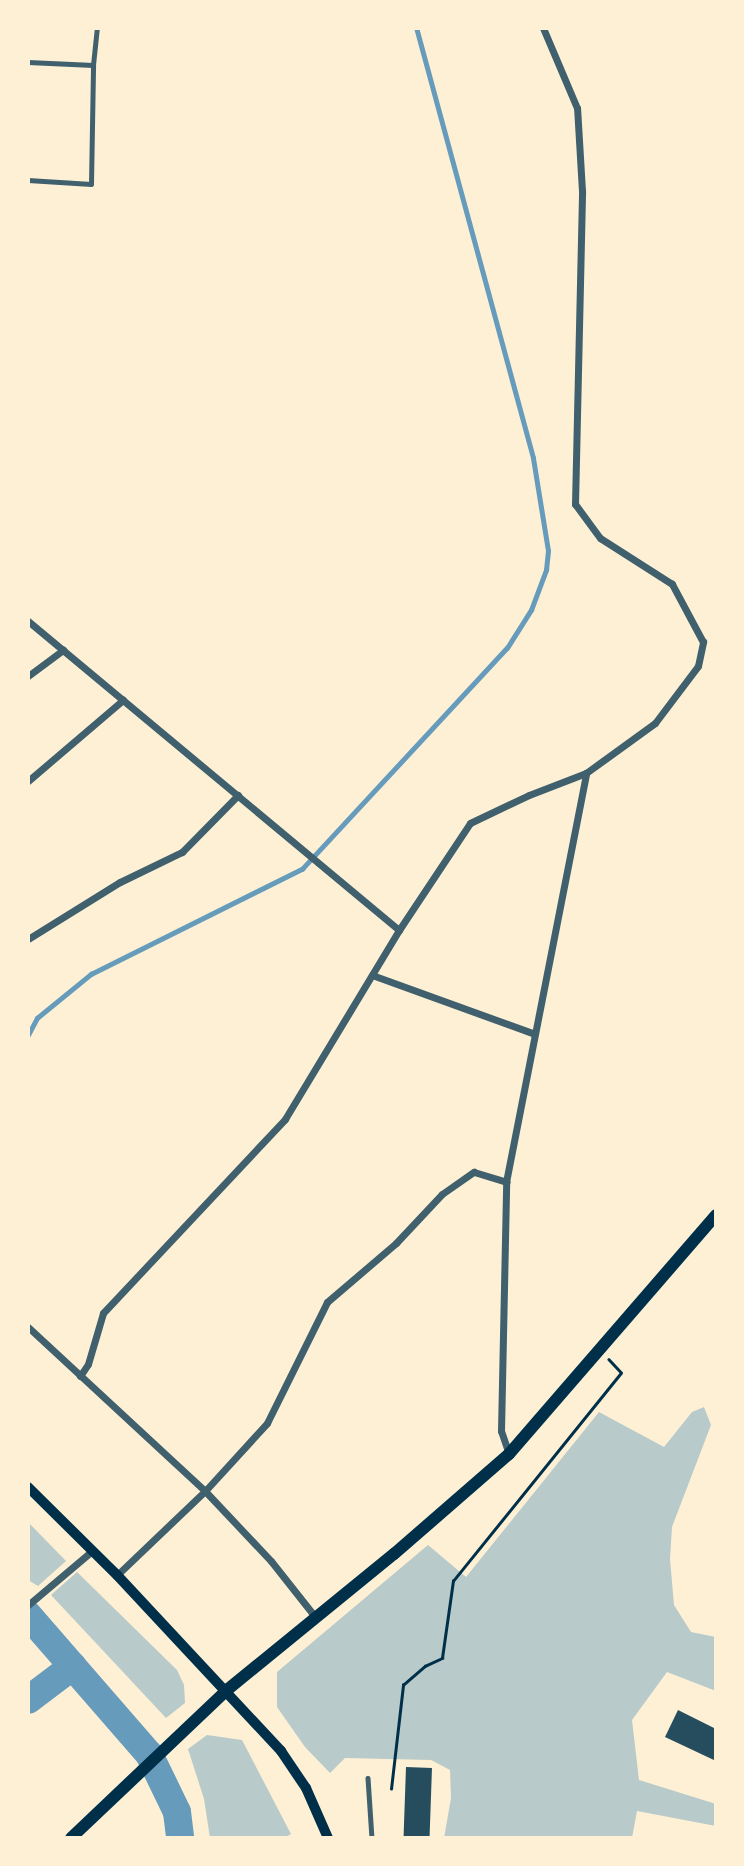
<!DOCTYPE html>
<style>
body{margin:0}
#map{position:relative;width:744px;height:1866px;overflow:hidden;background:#fdf0d5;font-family:"Open Sans",sans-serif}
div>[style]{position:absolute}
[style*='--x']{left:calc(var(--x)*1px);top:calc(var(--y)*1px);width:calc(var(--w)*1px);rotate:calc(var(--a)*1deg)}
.green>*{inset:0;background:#b9caca}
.stream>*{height:4.5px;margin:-2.25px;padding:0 2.25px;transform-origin:2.25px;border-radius:2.25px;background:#669bbc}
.river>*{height:28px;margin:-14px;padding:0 14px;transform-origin:14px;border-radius:14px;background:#669bbc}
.building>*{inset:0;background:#264d5e;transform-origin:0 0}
.path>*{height:2.5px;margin:-1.25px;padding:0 1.25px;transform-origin:1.25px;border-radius:1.25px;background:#003049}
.service>*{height:4.5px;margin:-2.25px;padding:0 2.25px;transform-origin:2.25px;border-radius:2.25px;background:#3f606c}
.minor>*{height:7px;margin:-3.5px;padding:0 3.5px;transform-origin:3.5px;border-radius:3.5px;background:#3f606c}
.secondary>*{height:10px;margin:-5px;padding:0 5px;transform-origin:5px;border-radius:5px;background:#003049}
.primary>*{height:12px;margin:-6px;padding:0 6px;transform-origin:6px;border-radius:6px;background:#003049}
span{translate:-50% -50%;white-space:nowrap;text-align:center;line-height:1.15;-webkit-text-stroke:7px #fdf0d5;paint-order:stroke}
.frame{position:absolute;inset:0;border:30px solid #fdf0d5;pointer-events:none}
</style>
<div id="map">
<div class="green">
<i style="clip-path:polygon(704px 1407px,711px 1425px,672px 1527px,670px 1559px,674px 1605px,691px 1632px,716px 1637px,716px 1691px,667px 1672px,632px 1720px,639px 1780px,716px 1804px,716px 1826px,637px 1811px,632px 1838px,444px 1838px,451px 1798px,450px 1770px,431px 1760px,345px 1758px,330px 1773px,305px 1747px,277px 1707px,277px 1672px,428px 1545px,466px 1577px,599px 1412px,664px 1447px,692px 1412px)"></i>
<i style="clip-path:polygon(28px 1522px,66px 1561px,38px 1586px,28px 1580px)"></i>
<i style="clip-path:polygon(77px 1572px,177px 1670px,184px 1685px,185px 1703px,166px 1718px,51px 1595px)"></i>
<i style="clip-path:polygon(207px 1735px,242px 1740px,291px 1834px,284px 1838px,210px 1838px,204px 1799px,188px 1749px)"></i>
</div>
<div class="stream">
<i style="--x:28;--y:1035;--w:19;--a:-62"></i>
<i style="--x:37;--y:1018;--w:70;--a:-39.2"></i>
<i style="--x:91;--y:974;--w:236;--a:-26.5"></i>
<i style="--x:302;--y:869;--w:301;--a:-47.2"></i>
<i style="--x:507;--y:648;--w:45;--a:-57.7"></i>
<i style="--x:531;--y:610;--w:43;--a:-69.4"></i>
<i style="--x:546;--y:570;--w:19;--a:-84"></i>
<i style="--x:548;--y:551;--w:94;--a:-99.2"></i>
<i style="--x:533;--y:458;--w:446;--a:-105.2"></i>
</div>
<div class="river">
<i style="--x:28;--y:1615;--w:184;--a:49"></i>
<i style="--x:149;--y:1754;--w:64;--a:64.2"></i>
<i style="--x:177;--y:1812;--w:26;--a:83"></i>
<i style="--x:28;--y:1700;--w:56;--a:-37.1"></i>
</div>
<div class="building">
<i style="clip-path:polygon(678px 1710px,716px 1729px,716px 1761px,665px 1737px)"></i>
<i style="left:406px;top:1767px;width:26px;height:70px;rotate:2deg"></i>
</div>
<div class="path">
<i style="--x:391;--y:1789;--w:105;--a:-83.4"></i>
<i style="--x:403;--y:1685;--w:29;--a:-41"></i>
<i style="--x:425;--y:1666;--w:19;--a:-25"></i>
<i style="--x:442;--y:1658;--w:78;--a:-81.9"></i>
<i style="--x:453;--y:1581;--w:267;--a:-51.1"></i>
<i style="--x:621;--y:1373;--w:18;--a:-133"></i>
</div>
<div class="service">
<i style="--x:28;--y:62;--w:65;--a:2.6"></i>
<i style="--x:28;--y:180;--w:63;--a:3.6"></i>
<i style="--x:91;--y:184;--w:119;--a:-89"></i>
<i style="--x:93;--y:65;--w:37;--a:-84"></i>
<i style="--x:368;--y:1778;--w:60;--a:86.2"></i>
</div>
<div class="minor">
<i style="--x:28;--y:621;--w:483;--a:39.8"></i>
<i style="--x:28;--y:676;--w:44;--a:-36.6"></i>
<i style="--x:28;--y:781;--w:125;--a:-40.5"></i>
<i style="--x:28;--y:939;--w:108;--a:-31.8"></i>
<i style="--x:120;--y:882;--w:69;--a:-25.8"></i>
<i style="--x:182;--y:852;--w:80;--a:-45.5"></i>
<i style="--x:372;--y:975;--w:173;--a:19.9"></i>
<i style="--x:28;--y:1327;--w:241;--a:42.8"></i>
<i style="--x:205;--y:1491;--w:96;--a:46.7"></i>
<i style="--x:271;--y:1561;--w:73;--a:51.7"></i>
<i style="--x:80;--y:1376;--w:14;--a:-56"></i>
<i style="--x:88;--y:1364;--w:53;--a:-73.6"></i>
<i style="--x:103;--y:1313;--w:266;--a:-46.8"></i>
<i style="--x:285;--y:1119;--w:221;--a:-58.9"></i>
<i style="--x:399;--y:930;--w:128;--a:-56.4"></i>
<i style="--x:470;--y:823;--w:65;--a:-25.4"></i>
<i style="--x:529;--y:795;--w:61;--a:-21.1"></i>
<i style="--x:586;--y:773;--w:85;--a:-35.9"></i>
<i style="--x:655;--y:723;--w:71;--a:-53"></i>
<i style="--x:698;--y:666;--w:25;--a:-78"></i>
<i style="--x:703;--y:642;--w:66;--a:-118.1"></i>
<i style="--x:672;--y:584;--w:85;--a:-147.4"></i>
<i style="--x:600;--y:538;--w:42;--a:-126.3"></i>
<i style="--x:575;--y:504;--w:313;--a:-88.7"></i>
<i style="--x:582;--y:191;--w:83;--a:-93.4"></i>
<i style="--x:577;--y:108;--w:87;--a:-113"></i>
<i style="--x:509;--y:1454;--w:24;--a:-109"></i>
<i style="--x:501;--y:1431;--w:249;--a:-88.8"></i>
<i style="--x:506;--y:1182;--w:417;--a:-78.9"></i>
<i style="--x:117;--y:1575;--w:122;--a:-43.7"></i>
<i style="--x:205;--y:1491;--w:92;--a:-47.6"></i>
<i style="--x:267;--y:1423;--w:135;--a:-63.6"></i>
<i style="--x:327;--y:1302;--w:91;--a:-40.5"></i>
<i style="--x:396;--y:1243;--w:67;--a:-46.8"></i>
<i style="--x:442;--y:1194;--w:39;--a:-35"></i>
<i style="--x:474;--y:1172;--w:34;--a:17"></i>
<i style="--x:28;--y:1605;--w:84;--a:-40.2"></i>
</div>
<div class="secondary">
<i style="--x:28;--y:1487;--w:125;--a:44.7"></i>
<i style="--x:117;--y:1575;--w:241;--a:47"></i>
<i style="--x:281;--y:1751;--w:45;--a:56"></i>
<i style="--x:306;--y:1788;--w:55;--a:66.3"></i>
</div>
<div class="primary">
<i style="--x:71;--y:1838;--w:215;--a:-43.5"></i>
<i style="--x:227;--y:1690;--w:215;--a:-39.2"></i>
<i style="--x:394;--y:1554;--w:152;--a:-41"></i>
<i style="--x:509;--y:1454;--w:316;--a:-49.1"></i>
</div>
<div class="frame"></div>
</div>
